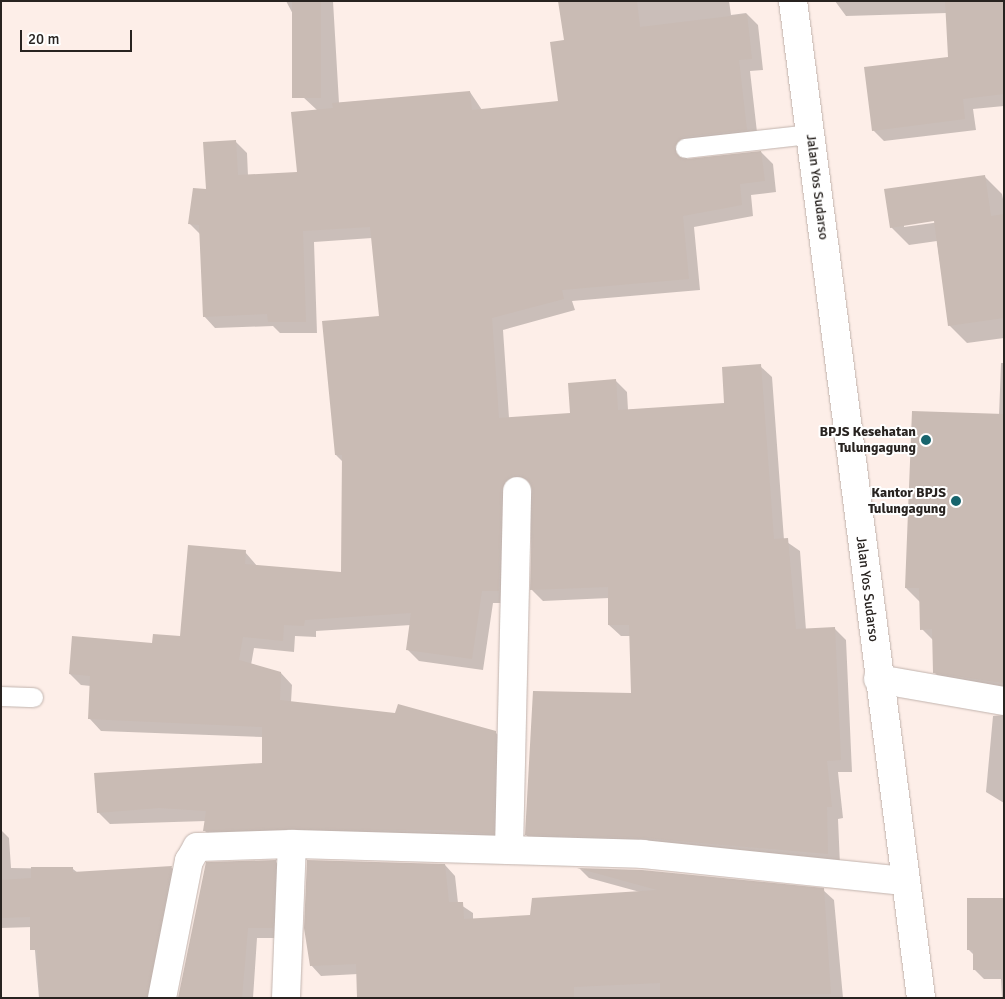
<!DOCTYPE html>
<style>
body{margin:0}
#map{position:relative;width:1005px;height:999px;overflow:hidden;background:#fdeee8;font-family:Signika,sans-serif}
div>[style]{position:absolute}
[style*='--x']{left:calc(var(--x)*1px);top:calc(var(--y)*1px);width:calc(var(--w)*1px);rotate:calc(var(--a)*1deg)}
.shadow>*{inset:0;background:#0003}
.building>*{inset:0;background:#c9bbb4;transform-origin:0 0}
.roads{filter:drop-shadow(0 0 1px #c1b3ad) drop-shadow(0 0 1px #c1b3ad)}
.lane>*{height:19px;margin:-9.5px;padding:0 9.5px;transform-origin:9.5px;border-radius:9.5px;background:#fff}
.street>*{height:28px;margin:-14px;padding:0 14px;transform-origin:14px;border-radius:14px;background:#fff}
.highway>*{height:28px;margin:-14px;padding:0 14px;transform-origin:14px;border-radius:14px;background:#fff}
.dots>*{width:14px;height:14px;translate:-50% -50%;box-sizing:border-box;border:2px solid #fff;border-radius:50%}
span{translate:-50% -50%;white-space:nowrap;text-align:center;line-height:1.15;-webkit-text-stroke:4px #fff;paint-order:stroke}
.street-label{font-size:14px;color:#282320}
.poi-label{font-size:14px;color:#282320;font-weight:700}
.right{translate:-100% -50%;text-align:right}
.frame{position:absolute;inset:0;border:2px solid #282320;pointer-events:none}
.scale{position:absolute;left:20px;top:30px;width:112px;height:22px;box-sizing:border-box;border:2px solid #282320;border-top:0;padding-left:6px;font-size:15px;line-height:18px;white-space:nowrap;color:#282320;-webkit-text-stroke:4px #fff;paint-order:stroke}
</style>
<div id="map">
<div class="shadow">
<i style="clip-path:polygon(286px 1px,333px 1px,339px 103px,470px 92px,482px 110px,559px 102px,565px 41px,559px 1px,729px 1px,731px 15px,746px 13px,758px 25px,763px 70px,750px 71px,758px 141px,695px 148px,685px 161px,761px 152px,773px 164px,776px 192px,751px 195px,753px 216px,694px 227px,700px 290px,572px 301px,575px 310px,503px 330px,509px 418px,572px 414px,615px 380px,627px 392px,628px 410px,725px 404px,760px 366px,772px 377px,784px 540px,800px 551px,806px 630px,835px 629px,846px 640px,852px 772px,838px 772px,843px 818px,838px 819px,840px 865px,538px 846px,526px 835px,633px 694px,631px 636px,621px 636px,609px 625px,609px 598px,543px 601px,532px 590px,530px 486px,521px 489px,510px 603px,493px 603px,483px 670px,419px 661px,408px 650px,411px 625px,316px 631px,316px 637px,295px 636px,294px 652px,254px 648px,251px 665px,281px 673px,292px 685px,291px 702px,495px 732px,507px 744px,505px 845px,216px 842px,205px 831px,206px 821px,110px 824px,98px 812px,263px 764px,263px 737px,101px 731px,90px 719px,91px 686px,81px 685px,70px 674px,181px 637px,245px 552px,257px 566px,342px 574px,343px 462px,336px 455px,380px 318px,372px 238px,314px 242px,317px 333px,280px 333px,273px 326px,215px 328px,204px 316px,200px 234px,189px 223px,235px 141px,247px 153px,248px 176px,298px 173px,317px 110px,303px 97px,295px 18px)"></i>
<i style="clip-path:polygon(835px 1px,1004px 1px,1004px 106px,973px 109px,976px 130px,884px 141px,873px 130px,950px 59px,947px 13px,846px 16px)"></i>
<i style="clip-path:polygon(evenodd,984px 176px,1002px 194px,1004px 204px,1004px 338px,967px 343px,949px 325px,937px 241px,909px 245px,891px 227px,984px 176px,940px 219px,940px 222px,904px 227px,904px 224px,940px 219px)"></i>
<i style="clip-path:polygon(1001px 363px,1004px 363px,1004px 700px,953px 691px,934px 672px,934px 641px,922px 629px,921px 603px,906px 588px,999px 416px)"></i>
<i style="clip-path:polygon(1004px 715px,1004px 803px,986px 792px,993px 716px)"></i>
<i style="clip-path:polygon(1px 830px,9px 838px,11px 868px,73px 869px,78px 873px,172px 868px,182px 878px,158px 998px,39px 998px,33px 927px,1px 928px)"></i>
<i style="clip-path:polygon(275px 861px,286px 872px,283px 938px,257px 938px,253px 998px,179px 998px)"></i>
<i style="clip-path:polygon(445px 865px,455px 876px,458px 903px,473px 913px,473px 920px,532px 916px,640px 892px,589px 878px,580px 869px,823px 890px,834px 900px,843px 998px,359px 998px,358px 974px,321px 976px,311px 965px)"></i>
<i style="clip-path:polygon(1004px 899px,1004px 998px,1002px 998px,1001px 979px,984px 979px,974px 969px,974px 955px,968px 949px)"></i>
</div>
<div class="building">
<i style="left:292px;top:1px;width:29px;height:97px"></i>
<i style="clip-path:polygon(558px 1px,637px 1px,640px 27px,747px 14px,752px 59px,739px 60px,747px 130px,683px 137px,674px 149px,686px 159px,761px 151px,765px 181px,740px 184px,742px 205px,683px 216px,689px 279px,562px 290px,564px 299px,492px 318px,499px 418px,570px 413px,568px 383px,616px 379px,618px 410px,724px 403px,722px 367px,761px 364px,774px 539px,788px 538px,796px 629px,835px 627px,841px 760px,827px 761px,832px 807px,827px 807px,828px 854px,645px 838px,525px 835px,533px 691px,631px 693px,629px 625px,608px 625px,608px 587px,530px 590px,533px 491px,530px 483px,518px 475px,509px 478px,501px 490px,499px 591px,482px 591px,472px 659px,406px 650px,411px 613px,305px 620px,304px 626px,284px 625px,283px 641px,243px 637px,239px 660px,281px 672px,280px 700px,395px 713px,398px 704px,496px 731px,494px 834px,442px 830px,203px 831px,206px 811px,159px 808px,97px 813px,94px 773px,262px 763px,262px 727px,88px 719px,90px 676px,69px 674px,72px 636px,152px 643px,153px 634px,180px 636px,188px 545px,246px 550px,245px 564px,341px 572px,342px 455px,335px 455px,322px 321px,379px 316px,370px 227px,303px 231px,306px 322px,268px 322px,267px 314px,203px 317px,199px 225px,188px 224px,193px 188px,206px 189px,203px 142px,236px 140px,238px 175px,297px 172px,291px 112px,333px 108px,332px 103px,470px 91px,472px 110px,558px 101px,550px 42px,564px 40px)"></i>
<i style="clip-path:polygon(945px 1px,1004px 1px,1004px 94px,963px 99px,965px 119px,872px 131px,864px 67px,948px 57px)"></i>
<i style="clip-path:polygon(985px 175px,991px 216px,1004px 214px,1004px 318px,948px 326px,934px 221px,890px 228px,884px 189px)"></i>
<i style="clip-path:polygon(912px 411px,1004px 414px,1004px 683px,933px 673px,932px 629px,920px 630px,919px 588px,905px 588px)"></i>
<i style="clip-path:polygon(276px 860px,273px 928px,248px 928px,242px 998px,178px 998px,206px 862px)"></i>
<i style="clip-path:polygon(307px 860px,445px 864px,449px 902px,463px 902px,464px 919px,530px 915px,532px 898px,657px 890px,577px 868px,642px 870px,824px 888px,831px 994px,660px 998px,660px 983px,574px 987px,574px 998px,357px 998px,356px 964px,310px 966px,304px 928px)"></i>
<i style="clip-path:polygon(172px 866px,147px 998px,40px 998px,37px 950px,30px 950px,30px 917px,1px 918px,1px 880px,31px 878px,31px 867px,73px 867px,73px 872px)"></i>
<i style="clip-path:polygon(967px 898px,1004px 898px,1004px 970px,973px 970px,973px 950px,967px 950px)"></i>
</div>
<div class="roads">
<div class="lane">
<i style="--x:685;--y:148;--w:126;--a:-6.4"></i>
<i style="--x:1;--y:696;--w:32;--a:2"></i>
</div>
<div class="street">
<i style="--x:878;--y:679;--w:128;--a:9.9"></i>
<i style="--x:509;--y:850;--w:359;--a:-88.7"></i>
<i style="--x:162;--y:998;--w:140;--a:-78.9"></i>
<i style="--x:189;--y:861;--w:16;--a:-60"></i>
<i style="--x:197;--y:847;--w:95;--a:-1.8"></i>
<i style="--x:286;--y:998;--w:154;--a:-87.8"></i>
<i style="--x:292;--y:844;--w:351;--a:1.6"></i>
<i style="--x:643;--y:854;--w:263;--a:5.9"></i>
</div>
<div class="highway">
<i style="--x:793;--y:1;--w:1005;--a:82.68"></i>
</div>
</div>
<div class="dots">
<i style="left:926px;top:440px;background:#17646d"></i>
<i style="left:956px;top:501px;background:#17646d"></i>
</div>
<div class="street-label">
<span style="left:817px;top:187px;rotate:83deg">Jalan Yos Sudarso</span>
<span style="left:867px;top:589px;rotate:83deg">Jalan Yos Sudarso</span>
</div>
<div class="poi-label">
<span class="right" style="left:916px;top:440px">BPJS Kesehatan<br>Tulungagung</span>
<span class="right" style="left:946px;top:501px">Kantor BPJS<br>Tulungagung</span>
</div>
<div class="frame"></div>
<div class="scale">20 m</div>
</div>
